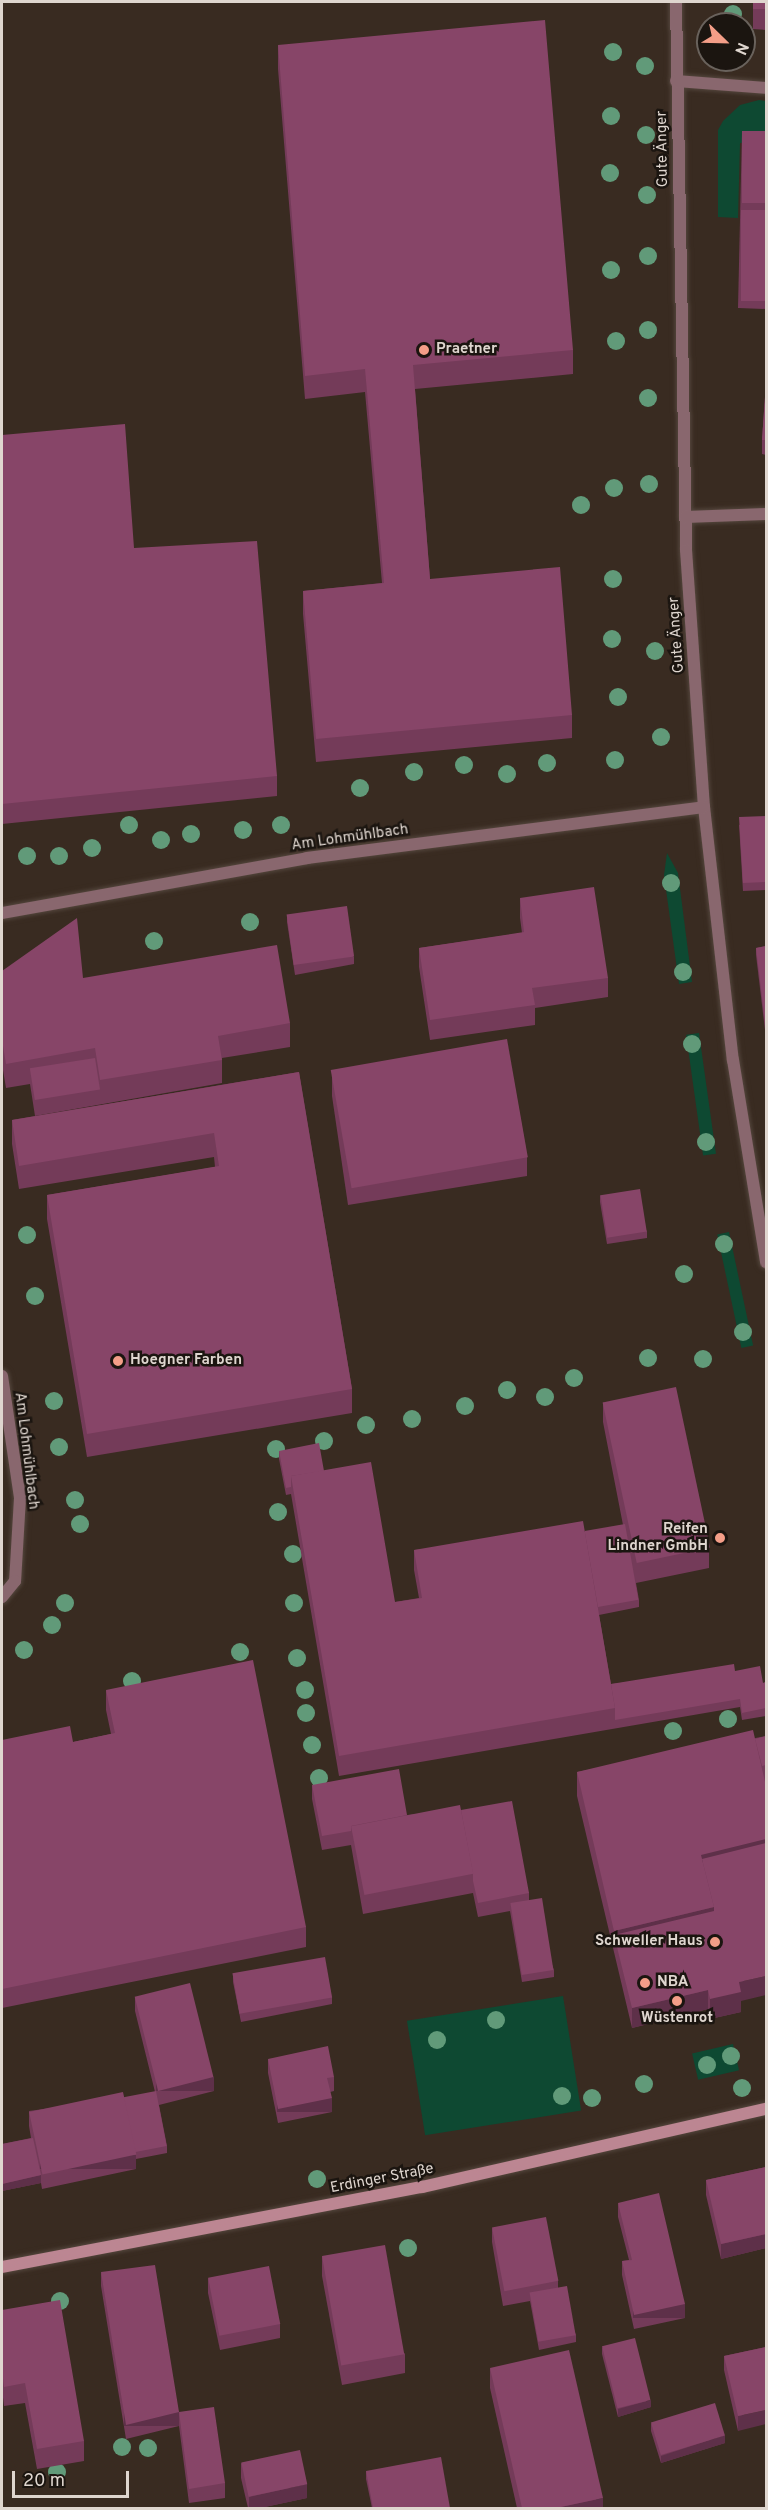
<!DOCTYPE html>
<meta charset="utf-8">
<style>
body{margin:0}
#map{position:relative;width:768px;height:2510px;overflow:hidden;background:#392b21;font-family:Overpass,sans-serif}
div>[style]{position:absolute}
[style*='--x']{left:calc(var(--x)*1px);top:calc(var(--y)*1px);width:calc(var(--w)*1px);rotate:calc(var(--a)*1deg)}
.green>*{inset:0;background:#0e4932;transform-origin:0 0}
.roads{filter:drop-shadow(0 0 2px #54463d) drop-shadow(0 0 2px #54463d)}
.street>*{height:12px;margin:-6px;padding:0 6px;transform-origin:6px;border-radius:6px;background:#89676e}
.secondary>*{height:12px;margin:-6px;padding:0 6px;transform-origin:6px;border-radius:6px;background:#bc8692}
.trees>*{width:18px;height:18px;margin:-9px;border-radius:50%;background:#619a79}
.wall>*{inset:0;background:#743b59}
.shaded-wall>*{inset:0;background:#5e3049;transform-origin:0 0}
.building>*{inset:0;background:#874568;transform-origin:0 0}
.dots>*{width:16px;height:16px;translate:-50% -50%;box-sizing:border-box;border:3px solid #1b1510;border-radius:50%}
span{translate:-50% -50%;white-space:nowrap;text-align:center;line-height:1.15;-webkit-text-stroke:5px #1b1510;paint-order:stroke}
.street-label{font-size:15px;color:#dfd6cf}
.poi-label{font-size:15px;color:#dfd6cf;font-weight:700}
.left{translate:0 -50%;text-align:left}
.right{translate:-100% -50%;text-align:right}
.frame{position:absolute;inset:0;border:3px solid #dfd6cf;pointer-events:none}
.north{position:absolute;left:696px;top:12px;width:60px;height:60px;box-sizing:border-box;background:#1b1510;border:2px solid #69625c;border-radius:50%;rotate:113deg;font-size:16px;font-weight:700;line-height:24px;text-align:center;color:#dfd6cf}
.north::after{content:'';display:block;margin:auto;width:21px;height:27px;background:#f49e88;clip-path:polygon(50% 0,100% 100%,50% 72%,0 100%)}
.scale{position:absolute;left:12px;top:2471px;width:117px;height:27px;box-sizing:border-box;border:3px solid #dfd6cf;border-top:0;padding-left:8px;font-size:18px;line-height:21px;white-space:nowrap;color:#dfd6cf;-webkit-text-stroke:4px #1b1510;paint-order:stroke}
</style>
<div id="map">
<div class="green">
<i style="clip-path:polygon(759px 100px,766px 101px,766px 143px,740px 143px,738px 218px,718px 217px,718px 130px,723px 121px,740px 105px)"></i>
<i style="clip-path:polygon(667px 853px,678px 873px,692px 982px,679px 984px,664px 875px)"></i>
<i style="left:699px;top:1033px;width:122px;height:13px;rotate:82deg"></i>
<i style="left:729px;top:1232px;width:116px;height:12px;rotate:78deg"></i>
<i style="left:563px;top:1996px;width:116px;height:158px;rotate:81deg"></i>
<i style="left:733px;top:2044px;width:27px;height:42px;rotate:77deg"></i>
</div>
<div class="roads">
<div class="street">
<i style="--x:676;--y:2;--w:548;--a:88.95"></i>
<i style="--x:686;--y:550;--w:258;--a:86"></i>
<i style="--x:704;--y:807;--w:255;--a:83.5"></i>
<i style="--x:733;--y:1060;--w:205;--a:80.7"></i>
<i style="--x:676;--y:81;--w:90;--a:4.4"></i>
<i style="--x:685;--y:517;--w:81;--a:-2.1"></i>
<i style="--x:2;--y:913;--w:310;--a:-10.2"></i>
<i style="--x:307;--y:858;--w:400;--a:-7.3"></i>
<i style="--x:2;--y:1376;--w:123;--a:81.6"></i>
<i style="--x:20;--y:1498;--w:83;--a:93.4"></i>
<i style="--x:15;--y:1581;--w:21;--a:129"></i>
</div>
<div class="secondary">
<i style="--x:2;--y:2267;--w:428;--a:-10.8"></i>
<i style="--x:422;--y:2187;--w:353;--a:-12.8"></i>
</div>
</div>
<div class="trees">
<i style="left:733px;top:14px"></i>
<i style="left:613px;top:52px"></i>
<i style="left:645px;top:66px"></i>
<i style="left:611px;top:116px"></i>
<i style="left:646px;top:135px"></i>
<i style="left:610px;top:173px"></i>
<i style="left:647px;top:195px"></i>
<i style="left:648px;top:256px"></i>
<i style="left:611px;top:270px"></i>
<i style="left:648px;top:330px"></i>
<i style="left:616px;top:341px"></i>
<i style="left:648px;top:398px"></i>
<i style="left:649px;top:484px"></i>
<i style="left:614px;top:488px"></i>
<i style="left:581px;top:505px"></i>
<i style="left:613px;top:579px"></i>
<i style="left:612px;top:639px"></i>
<i style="left:655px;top:651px"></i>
<i style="left:618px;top:697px"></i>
<i style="left:661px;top:737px"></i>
<i style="left:615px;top:760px"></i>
<i style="left:547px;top:763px"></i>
<i style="left:464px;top:765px"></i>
<i style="left:414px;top:772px"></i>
<i style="left:507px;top:774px"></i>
<i style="left:360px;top:788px"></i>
<i style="left:129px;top:825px"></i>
<i style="left:281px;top:825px"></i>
<i style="left:243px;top:830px"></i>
<i style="left:191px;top:834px"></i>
<i style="left:161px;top:840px"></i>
<i style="left:92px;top:848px"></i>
<i style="left:27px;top:856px"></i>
<i style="left:59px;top:856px"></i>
<i style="left:671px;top:883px"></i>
<i style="left:250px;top:922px"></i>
<i style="left:154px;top:941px"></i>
<i style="left:683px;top:972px"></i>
<i style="left:692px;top:1044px"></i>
<i style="left:706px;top:1142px"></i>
<i style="left:27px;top:1235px"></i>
<i style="left:724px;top:1244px"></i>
<i style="left:684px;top:1274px"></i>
<i style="left:35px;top:1296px"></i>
<i style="left:743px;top:1332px"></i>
<i style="left:648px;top:1358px"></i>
<i style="left:703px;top:1359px"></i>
<i style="left:574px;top:1378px"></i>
<i style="left:507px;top:1390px"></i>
<i style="left:545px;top:1397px"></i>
<i style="left:54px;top:1401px"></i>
<i style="left:465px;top:1406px"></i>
<i style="left:412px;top:1419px"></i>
<i style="left:366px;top:1425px"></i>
<i style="left:324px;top:1441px"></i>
<i style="left:59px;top:1447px"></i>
<i style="left:276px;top:1449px"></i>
<i style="left:75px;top:1500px"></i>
<i style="left:278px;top:1512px"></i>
<i style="left:80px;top:1524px"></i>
<i style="left:293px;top:1554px"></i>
<i style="left:65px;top:1603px"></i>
<i style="left:294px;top:1603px"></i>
<i style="left:52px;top:1625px"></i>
<i style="left:24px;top:1650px"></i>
<i style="left:240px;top:1652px"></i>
<i style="left:297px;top:1658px"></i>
<i style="left:132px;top:1681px"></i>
<i style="left:305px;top:1690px"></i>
<i style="left:306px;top:1713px"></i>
<i style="left:728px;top:1719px"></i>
<i style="left:673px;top:1731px"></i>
<i style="left:312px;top:1745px"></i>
<i style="left:319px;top:1778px"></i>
<i style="left:496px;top:2020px"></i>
<i style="left:437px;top:2040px"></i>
<i style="left:731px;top:2056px"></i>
<i style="left:707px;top:2065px"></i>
<i style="left:644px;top:2084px"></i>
<i style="left:742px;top:2088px"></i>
<i style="left:562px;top:2096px"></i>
<i style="left:592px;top:2098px"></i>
<i style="left:317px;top:2179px"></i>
<i style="left:408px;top:2248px"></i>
<i style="left:60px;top:2301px"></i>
<i style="left:122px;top:2447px"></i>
<i style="left:148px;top:2448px"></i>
<i style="left:57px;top:2472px"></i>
</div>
<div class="wall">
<i style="clip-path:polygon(766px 2px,766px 30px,753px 29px,753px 9px)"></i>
<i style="clip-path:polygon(278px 45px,573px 350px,573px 374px,415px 389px,430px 579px,572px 715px,572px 738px,316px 762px,303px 614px,303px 591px,382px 583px,365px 392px,305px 399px,278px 69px)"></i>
<i style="clip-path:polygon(742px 131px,766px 131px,766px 309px,738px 308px)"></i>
<i style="clip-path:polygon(766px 383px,766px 455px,762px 454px,762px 440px)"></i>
<i style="clip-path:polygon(2px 435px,134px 548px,277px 776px,277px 796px,2px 824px)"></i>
<i style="clip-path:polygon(766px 816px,766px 890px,743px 891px,739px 825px)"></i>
<i style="clip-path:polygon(520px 898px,608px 978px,608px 997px,535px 1008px,535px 1025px,430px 1040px,419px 967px,419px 948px,522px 933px,520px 918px)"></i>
<i style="clip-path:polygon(287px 915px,354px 957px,354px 964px,295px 975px,287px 922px)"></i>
<i style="clip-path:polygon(766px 946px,766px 1029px,765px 1030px,756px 955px,756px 948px)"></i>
<i style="clip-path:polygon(2px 971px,83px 978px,290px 1023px,290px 1047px,222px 1058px,222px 1083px,35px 1116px,30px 1084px,6px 1088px,2px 1064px)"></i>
<i style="clip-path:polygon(299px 1072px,352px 1389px,352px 1413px,87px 1457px,47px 1219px,47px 1195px,215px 1167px,214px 1157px,19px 1189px,12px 1144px,12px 1120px)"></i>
<i style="clip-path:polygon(332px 1076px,527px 1157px,527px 1176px,348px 1205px,332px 1096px)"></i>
<i style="clip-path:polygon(600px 1195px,647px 1231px,647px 1238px,607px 1244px,600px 1202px)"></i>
<i style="clip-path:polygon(603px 1402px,709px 1548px,709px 1568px,636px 1583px,639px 1600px,639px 1607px,599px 1615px,611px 1684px,735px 1671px,763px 1683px,766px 1682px,766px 1716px,742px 1720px,740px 1707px,339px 1776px,291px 1494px,286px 1495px,279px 1459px,279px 1451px,324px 1471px,395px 1602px,419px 1598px,414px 1570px,414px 1550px,585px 1532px,623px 1525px,603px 1422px)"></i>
<i style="clip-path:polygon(106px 1690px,306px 1927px,306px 1947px,2px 2008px,2px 1740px,73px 1742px,111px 1734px,106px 1710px)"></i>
<i style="clip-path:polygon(766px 1736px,766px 1779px,765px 1780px,741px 2001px,741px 2012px,710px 2019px,708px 2009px,632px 2028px,577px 1796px,577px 1772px)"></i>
<i style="clip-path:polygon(312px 1785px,407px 1815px,461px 1810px,529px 1893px,529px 1900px,554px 1970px,554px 1977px,522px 1982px,510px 1911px,478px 1917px,473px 1893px,363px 1914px,351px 1845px,322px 1850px,312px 1799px)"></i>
<i style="clip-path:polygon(233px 1974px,332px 1997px,332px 2004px,241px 2022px,233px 1982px)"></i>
<i style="clip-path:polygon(135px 1997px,214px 2091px,159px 2105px,167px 2146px,167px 2153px,136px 2159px,136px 2169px,42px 2189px,41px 2183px,2px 2191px,2px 2144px,31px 2138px,29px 2126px,29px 2111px,124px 2098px,155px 2092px,135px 2011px)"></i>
<i style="clip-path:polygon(268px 2059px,334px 2077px,334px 2091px,330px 2092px,332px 2112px,278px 2123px,268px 2073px)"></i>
<i style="clip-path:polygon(766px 2167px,766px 2248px,721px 2259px,706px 2195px,706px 2180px)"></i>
<i style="clip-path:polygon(618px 2203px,685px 2318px,634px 2329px,622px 2275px,622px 2261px,629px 2260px,618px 2217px)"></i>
<i style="clip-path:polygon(492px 2228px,558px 2281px,558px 2288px,576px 2335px,576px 2342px,539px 2350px,530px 2301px,503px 2306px,492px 2242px)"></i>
<i style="clip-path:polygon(322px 2256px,405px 2354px,405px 2373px,342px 2385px,322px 2276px)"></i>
<i style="clip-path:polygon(101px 2272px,179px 2412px,225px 2483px,225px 2498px,189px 2503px,179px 2426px,126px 2439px,101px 2286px)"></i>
<i style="clip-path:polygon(208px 2278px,280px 2324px,280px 2338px,220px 2350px,208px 2293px)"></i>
<i style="clip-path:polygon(2px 2310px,84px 2441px,84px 2461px,37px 2469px,25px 2403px,4px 2406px,2px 2389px)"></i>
<i style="clip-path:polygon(602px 2347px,651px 2407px,618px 2417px,602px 2354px)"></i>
<i style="clip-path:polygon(766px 2347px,738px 2431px,724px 2370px,724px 2356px)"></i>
<i style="clip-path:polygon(490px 2368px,603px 2508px,517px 2508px,490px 2388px)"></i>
<i style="clip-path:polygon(651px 2424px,725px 2443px,661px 2463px,651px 2431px)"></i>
<i style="clip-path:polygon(241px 2463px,307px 2498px,260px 2508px,248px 2508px,241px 2478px)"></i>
<i style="clip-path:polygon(366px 2471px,450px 2508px,372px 2508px,366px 2479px)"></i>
</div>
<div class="shaded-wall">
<i style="left:766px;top:1839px;width:24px;height:67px;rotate:90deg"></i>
<i style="clip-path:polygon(714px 1907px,714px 1930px,614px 1935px,614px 1931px)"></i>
<i style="clip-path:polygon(766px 1976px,766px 1995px,741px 2001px,741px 2012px,710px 2019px,710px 1999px,739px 1982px)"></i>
<i style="clip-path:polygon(708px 1990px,708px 2009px,632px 2028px,632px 2008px)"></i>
<i style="left:214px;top:2077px;width:14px;height:58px;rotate:90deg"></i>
<i style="left:332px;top:2098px;width:14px;height:55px;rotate:90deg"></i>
<i style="left:136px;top:2155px;width:14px;height:96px;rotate:90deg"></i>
<i style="clip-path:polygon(41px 2175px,41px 2183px,2px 2191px,2px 2184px)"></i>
<i style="clip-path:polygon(766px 2234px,766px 2248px,721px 2259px,721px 2244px)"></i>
<i style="left:685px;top:2304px;width:14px;height:52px;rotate:90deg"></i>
<i style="clip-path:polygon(651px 2400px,651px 2407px,618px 2417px,618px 2409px)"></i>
<i style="clip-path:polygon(766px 2410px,766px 2424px,738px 2431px,738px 2416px)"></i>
<i style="left:179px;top:2412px;width:14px;height:55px;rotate:90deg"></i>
<i style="clip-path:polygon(725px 2435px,725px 2443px,661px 2463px,661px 2456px)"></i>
<i style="clip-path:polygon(307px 2484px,307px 2498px,260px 2508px,249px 2508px,249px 2497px)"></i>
<i style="clip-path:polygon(603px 2498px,603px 2508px,556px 2508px)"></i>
</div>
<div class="building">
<i style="left:753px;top:2px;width:13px;height:7px"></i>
<i style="clip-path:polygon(545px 20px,573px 350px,413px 365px,430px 579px,560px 567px,572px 715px,316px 739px,303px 591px,384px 583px,365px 369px,305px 376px,278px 45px)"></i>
<i style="left:742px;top:131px;width:24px;height:72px"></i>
<i style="left:741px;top:210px;width:25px;height:91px"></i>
<i style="clip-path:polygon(766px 383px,766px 440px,762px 440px)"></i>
<i style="clip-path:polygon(125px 424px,134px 548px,257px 541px,277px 776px,2px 804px,2px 435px)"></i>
<i style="clip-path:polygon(766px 816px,766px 882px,743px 883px,739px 817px)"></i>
<i style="clip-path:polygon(594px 887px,608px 978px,532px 988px,535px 1005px,430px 1020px,419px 948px,524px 932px,520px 898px)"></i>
<i style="left:347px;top:906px;width:51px;height:61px;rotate:82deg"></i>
<i style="clip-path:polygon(77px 918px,83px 978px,277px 945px,290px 1023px,218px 1036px,222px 1060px,100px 1080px,95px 1048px,6px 1064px,2px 1040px,2px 971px)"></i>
<i style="clip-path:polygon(766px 946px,766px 1022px,765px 1022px,756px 948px)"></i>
<i style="left:507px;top:1039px;width:120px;height:179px;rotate:80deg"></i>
<i style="left:95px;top:1058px;width:32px;height:66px;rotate:81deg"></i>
<i style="clip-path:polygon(299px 1072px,352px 1389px,87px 1434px,47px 1195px,219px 1166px,214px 1133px,19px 1166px,12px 1120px)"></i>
<i style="left:640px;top:1189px;width:43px;height:40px;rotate:81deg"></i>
<i style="left:676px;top:1387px;width:164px;height:75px;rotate:78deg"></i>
<i style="clip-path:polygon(319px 1443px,324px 1471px,291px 1476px,291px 1487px,286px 1488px,279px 1451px)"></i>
<i style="clip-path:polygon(371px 1462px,395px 1602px,422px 1598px,414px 1550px,583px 1521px,615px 1708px,339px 1756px,291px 1476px)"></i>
<i style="left:625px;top:1524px;width:77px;height:41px;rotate:80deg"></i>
<i style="clip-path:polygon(253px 1660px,306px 1927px,2px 1989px,2px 1740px,70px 1726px,73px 1742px,115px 1733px,106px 1690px)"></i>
<i style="clip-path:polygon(734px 1664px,735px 1671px,760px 1666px,763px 1683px,766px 1682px,766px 1708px,742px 1713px,740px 1699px,615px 1720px,615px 1708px,611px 1684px)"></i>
<i style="clip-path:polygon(753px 1730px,766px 1786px,766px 1839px,701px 1855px,714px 1907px,614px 1931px,577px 1772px)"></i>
<i style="clip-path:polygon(766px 1736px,766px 1765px,762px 1766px,755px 1739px)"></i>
<i style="clip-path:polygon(399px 1769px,407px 1815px,351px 1826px,351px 1831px,322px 1836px,312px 1785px)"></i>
<i style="clip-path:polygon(512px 1801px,529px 1893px,478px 1903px,473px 1881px,473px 1874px,461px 1810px)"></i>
<i style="left:460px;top:1805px;width:70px;height:111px;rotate:79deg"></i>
<i style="clip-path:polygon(766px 1843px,766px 1976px,739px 1982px,741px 1992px,710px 1999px,708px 1990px,632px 2008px,614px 1935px,714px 1911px,714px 1907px,702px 1859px)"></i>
<i style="left:542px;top:1898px;width:73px;height:32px;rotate:81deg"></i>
<i style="left:325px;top:1957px;width:41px;height:94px;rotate:80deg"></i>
<i style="left:190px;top:1983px;width:97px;height:57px;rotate:76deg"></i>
<i style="clip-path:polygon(328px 2046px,334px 2077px,327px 2078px,332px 2098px,278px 2109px,268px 2059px)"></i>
<i style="left:156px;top:2091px;width:56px;height:33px;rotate:79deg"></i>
<i style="left:123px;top:2092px;width:64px;height:96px;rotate:78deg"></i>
<i style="clip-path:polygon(33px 2138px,41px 2175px,2px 2184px,2px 2144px)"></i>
<i style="clip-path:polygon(766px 2167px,766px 2234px,721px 2244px,706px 2180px)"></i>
<i style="clip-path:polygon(659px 2193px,685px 2304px,634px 2315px,622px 2261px,632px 2260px,618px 2203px)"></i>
<i style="left:546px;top:2217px;width:65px;height:55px;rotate:79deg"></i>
<i style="left:385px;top:2245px;width:111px;height:64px;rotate:80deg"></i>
<i style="clip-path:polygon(155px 2265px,179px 2412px,214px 2407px,225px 2483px,189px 2489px,179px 2412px,126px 2425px,101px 2272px)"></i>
<i style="left:269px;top:2266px;width:59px;height:62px;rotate:79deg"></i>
<i style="left:567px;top:2286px;width:50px;height:38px;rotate:80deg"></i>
<i style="clip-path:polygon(60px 2300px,84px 2441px,37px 2449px,25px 2383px,4px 2387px,2px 2370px,2px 2310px)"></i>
<i style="left:635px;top:2338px;width:64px;height:34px;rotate:76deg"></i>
<i style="clip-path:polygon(766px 2347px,766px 2410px,738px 2416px,724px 2356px)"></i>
<i style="clip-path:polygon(569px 2350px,603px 2498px,556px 2508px,522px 2508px,490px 2368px)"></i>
<i style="left:715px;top:2403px;width:34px;height:67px;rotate:73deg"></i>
<i style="left:300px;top:2450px;width:35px;height:60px;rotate:78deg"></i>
<i style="clip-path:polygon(441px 2457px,450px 2508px,373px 2508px,366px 2471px)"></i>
</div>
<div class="dots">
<i style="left:424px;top:350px;background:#f49e88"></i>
<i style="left:118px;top:1361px;background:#f49e88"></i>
<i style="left:720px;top:1538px;background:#f49e88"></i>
<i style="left:715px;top:1942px;background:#f49e88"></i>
<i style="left:645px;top:1983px;background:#f49e88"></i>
<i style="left:677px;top:2001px;background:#f49e88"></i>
</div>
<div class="street-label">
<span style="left:663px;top:149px;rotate:-91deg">Gute Änger</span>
<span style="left:677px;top:635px;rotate:-94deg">Gute Änger</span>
<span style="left:350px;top:838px;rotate:-8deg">Am Lohmühlbach</span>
<span style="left:26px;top:1451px;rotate:83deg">Am Lohmühlbach</span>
<span style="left:382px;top:2179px;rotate:-11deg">Erdinger Straße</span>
</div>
<div class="poi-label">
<span class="left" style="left:436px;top:350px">Praetner</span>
<span class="left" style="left:130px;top:1361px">Hoegner Farben</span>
<span class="right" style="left:708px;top:1538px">Reifen<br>Lindner GmbH</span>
<span class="right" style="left:703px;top:1942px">Schweller Haus</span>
<span class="left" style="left:657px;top:1983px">NBA</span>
<span style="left:677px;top:2019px">Wüstenrot</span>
</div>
<div class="frame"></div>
<div class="north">N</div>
<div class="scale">20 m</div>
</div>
